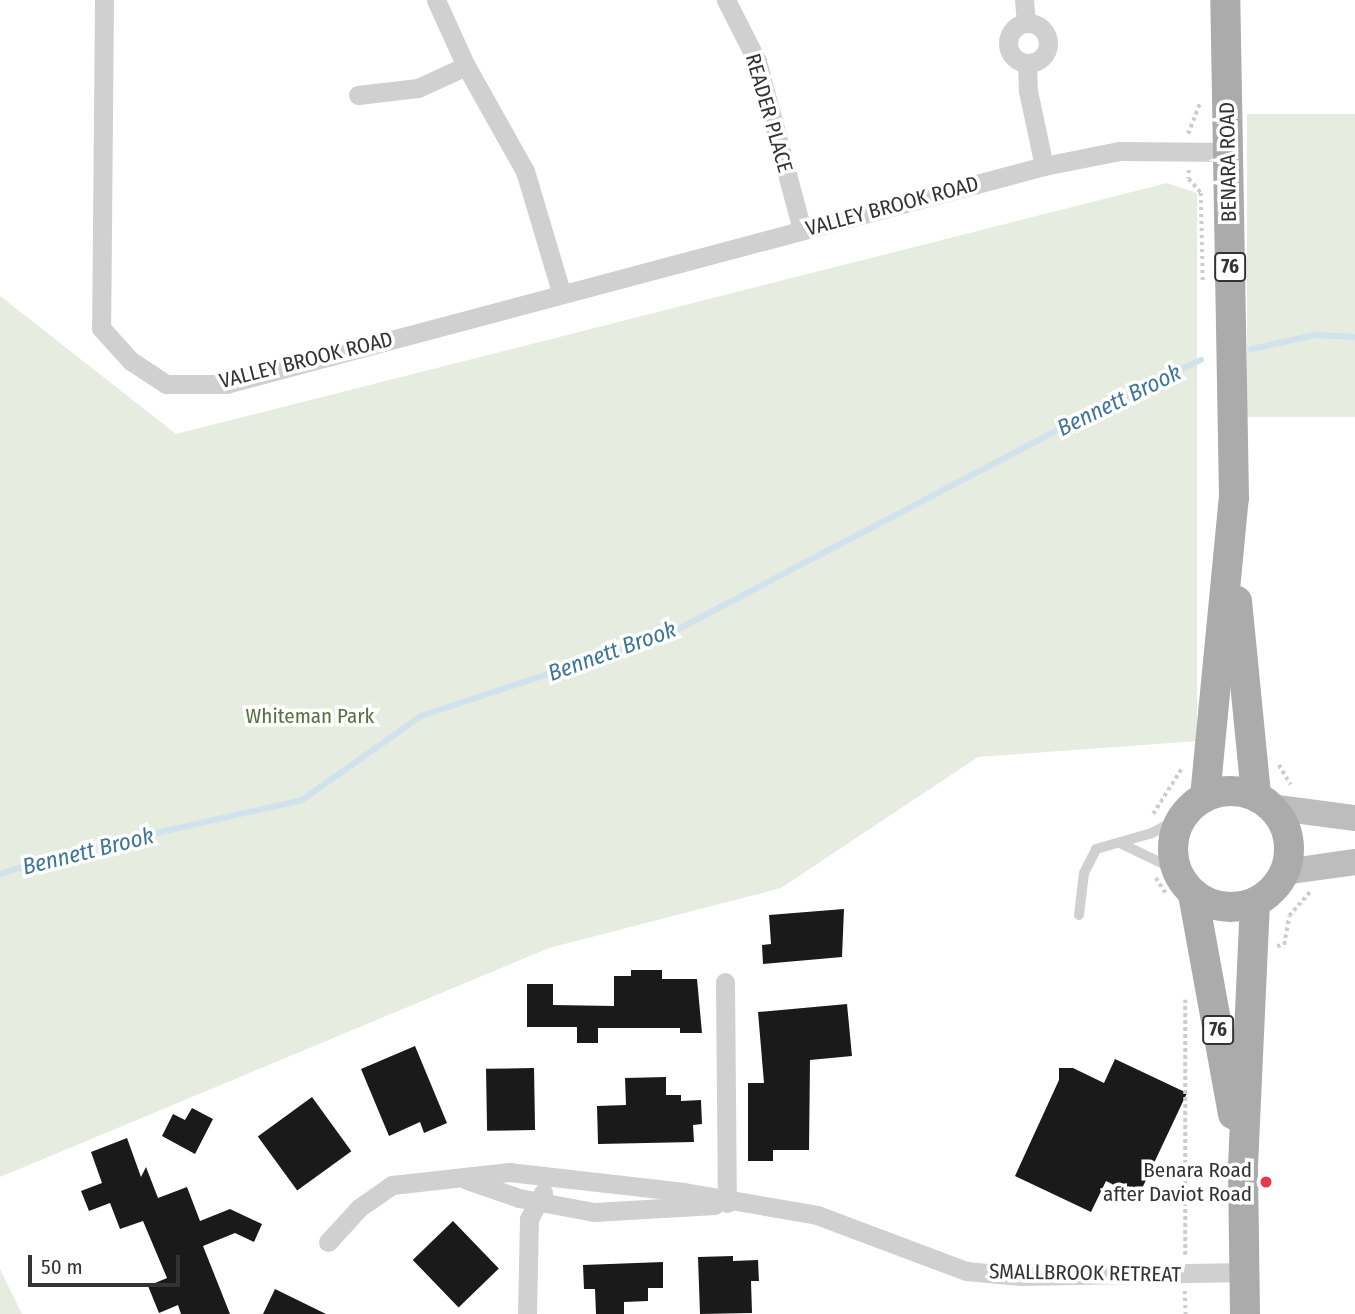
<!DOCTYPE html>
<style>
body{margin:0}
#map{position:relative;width:1355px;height:1314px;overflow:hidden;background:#fff;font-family:"Fira Sans Condensed",sans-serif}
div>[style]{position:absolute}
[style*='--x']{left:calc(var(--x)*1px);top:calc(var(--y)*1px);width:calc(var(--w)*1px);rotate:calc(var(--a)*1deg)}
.green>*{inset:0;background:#e6ecdf;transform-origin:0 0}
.stream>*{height:6px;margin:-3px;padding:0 3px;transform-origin:3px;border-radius:3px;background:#cfe2ee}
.building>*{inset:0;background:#1a1a1a;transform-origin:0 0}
.path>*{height:3.5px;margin-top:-1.75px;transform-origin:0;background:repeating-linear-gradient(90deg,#cdcdcd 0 3.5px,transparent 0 7px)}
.lane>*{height:10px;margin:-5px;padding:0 5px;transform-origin:5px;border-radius:5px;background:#d0d0d0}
.street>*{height:19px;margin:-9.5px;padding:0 9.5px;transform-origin:9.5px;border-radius:9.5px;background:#d0d0d0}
.street>.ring{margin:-9.5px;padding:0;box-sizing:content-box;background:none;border:19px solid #d0d0d0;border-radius:50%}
.secondary>*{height:26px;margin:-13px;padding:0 13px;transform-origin:13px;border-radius:13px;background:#bdbdbd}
.primary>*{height:30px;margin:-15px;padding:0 15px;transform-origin:15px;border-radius:15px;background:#ababab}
.primary>.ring{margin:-15px;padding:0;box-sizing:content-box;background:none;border:30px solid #ababab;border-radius:50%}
.dots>*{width:19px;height:19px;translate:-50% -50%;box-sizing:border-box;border:4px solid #fff;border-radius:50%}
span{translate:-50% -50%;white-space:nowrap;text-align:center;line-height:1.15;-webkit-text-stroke:7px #fff;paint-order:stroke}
.shield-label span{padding:2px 5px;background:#fff;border:2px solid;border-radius:5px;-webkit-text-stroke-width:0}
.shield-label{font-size:19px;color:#333;font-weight:700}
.street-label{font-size:21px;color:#333}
.park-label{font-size:21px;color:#56703f}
.poi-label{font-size:21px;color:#333}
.right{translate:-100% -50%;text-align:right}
.water-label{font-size:23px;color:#3f7597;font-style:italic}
.scale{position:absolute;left:28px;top:1255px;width:152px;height:32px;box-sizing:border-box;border:4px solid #333;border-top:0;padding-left:9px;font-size:21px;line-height:24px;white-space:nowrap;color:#333;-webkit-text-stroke:5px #fff;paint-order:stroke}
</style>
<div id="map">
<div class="green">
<i style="left:1355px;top:114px;width:303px;height:108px;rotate:90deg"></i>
<i style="clip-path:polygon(1167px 183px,1197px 193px,1197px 741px,978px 757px,781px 888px,549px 948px,0 1177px,0 296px,176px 434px)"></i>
<i style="clip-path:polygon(0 1269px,22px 1314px,0 1314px)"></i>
</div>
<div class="stream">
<i style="--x:1251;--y:349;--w:66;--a:-12.2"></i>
<i style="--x:1316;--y:335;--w:39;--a:3"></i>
<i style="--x:0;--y:874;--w:75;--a:-17"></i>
<i style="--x:72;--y:852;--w:236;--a:-12.7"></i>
<i style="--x:302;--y:800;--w:146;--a:-35.2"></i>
<i style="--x:421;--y:716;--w:261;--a:-18.3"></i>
<i style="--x:669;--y:634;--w:458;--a:-27.7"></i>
<i style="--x:1074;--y:421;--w:141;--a:-25.7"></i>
</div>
<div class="building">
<i style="clip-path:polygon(844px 909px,842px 957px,763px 964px,762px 945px,771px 944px,769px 915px)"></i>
<i style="clip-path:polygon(631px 970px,662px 970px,662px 979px,697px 979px,702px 1033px,680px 1033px,680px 1028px,598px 1028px,598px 1043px,577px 1043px,577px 1027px,527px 1027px,527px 984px,553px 984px,553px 1005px,614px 1006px,614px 976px,631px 976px)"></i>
<i style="clip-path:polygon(847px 1004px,852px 1056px,810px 1060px,809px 1150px,773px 1150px,773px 1161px,748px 1161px,748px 1083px,764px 1083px,758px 1012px)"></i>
<i style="clip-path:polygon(415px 1046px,447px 1123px,424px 1133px,420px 1122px,389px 1136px,361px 1069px)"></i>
<i style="clip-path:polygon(1115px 1059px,1187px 1093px,1138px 1197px,1106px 1181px,1091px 1212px,1015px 1176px,1059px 1080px,1059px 1068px,1073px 1068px,1104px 1083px)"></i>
<i style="left:534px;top:1068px;width:62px;height:48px;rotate:89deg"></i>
<i style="clip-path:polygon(666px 1077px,666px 1095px,681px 1095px,681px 1101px,701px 1100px,702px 1124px,693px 1125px,694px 1142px,598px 1144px,597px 1106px,626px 1105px,625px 1078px)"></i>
<i style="left:312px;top:1097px;width:67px;height:67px;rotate:54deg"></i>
<i style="clip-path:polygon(192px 1108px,213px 1119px,195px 1154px,162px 1136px,173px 1114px,185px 1120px)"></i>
<i style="clip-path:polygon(127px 1138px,141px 1177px,146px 1167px,158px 1198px,187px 1187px,200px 1221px,230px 1209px,262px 1224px,254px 1242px,235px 1233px,203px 1246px,230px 1314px,181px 1314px,178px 1305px,159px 1313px,148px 1286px,167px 1278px,143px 1221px,120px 1229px,110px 1203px,89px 1211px,81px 1191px,102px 1183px,91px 1152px)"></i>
<i style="left:453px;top:1221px;width:66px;height:56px;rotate:46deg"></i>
<i style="clip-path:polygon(733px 1256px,733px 1261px,758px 1260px,759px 1281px,751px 1281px,752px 1313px,700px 1314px,698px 1257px)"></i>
<i style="clip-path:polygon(663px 1262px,663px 1288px,648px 1288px,648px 1301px,624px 1302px,624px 1314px,596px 1314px,595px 1289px,584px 1289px,583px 1265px)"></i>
<i style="clip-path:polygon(275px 1289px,326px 1314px,263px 1314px)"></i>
</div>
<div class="path">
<i style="--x:1188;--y:134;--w:33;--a:-69"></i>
<i style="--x:1189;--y:170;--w:9;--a:90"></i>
<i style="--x:1189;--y:179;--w:18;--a:49"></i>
<i style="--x:1201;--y:193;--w:90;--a:88.7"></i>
<i style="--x:1279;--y:765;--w:23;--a:59"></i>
<i style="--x:1153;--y:814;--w:54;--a:-57.8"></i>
<i style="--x:1156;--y:878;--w:20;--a:57"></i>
<i style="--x:1277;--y:946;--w:7;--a:-8"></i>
<i style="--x:1284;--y:945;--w:29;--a:-80"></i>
<i style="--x:1289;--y:916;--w:32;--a:-49"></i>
<i style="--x:1185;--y:1255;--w:255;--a:-90"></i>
<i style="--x:1185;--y:1291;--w:23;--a:88"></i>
</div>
<div class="lane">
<i style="--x:1122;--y:844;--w:60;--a:25.7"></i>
<i style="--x:1079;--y:915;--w:42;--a:-83.2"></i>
<i style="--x:1084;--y:873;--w:27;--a:-63"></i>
<i style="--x:1096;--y:849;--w:58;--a:-15.9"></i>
<i style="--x:1152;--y:833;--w:34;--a:-28"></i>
</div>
<div class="street">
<i style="--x:104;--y:0;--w:328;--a:90.5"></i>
<i style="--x:101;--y:328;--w:45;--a:47.7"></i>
<i style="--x:131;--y:361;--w:42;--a:33.3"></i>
<i style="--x:166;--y:384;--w:60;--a:0"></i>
<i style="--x:226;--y:384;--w:847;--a:-14.92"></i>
<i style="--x:1044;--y:166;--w:76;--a:-11.3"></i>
<i style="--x:1119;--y:151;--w:109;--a:0.5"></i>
<i style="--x:436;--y:0;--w:72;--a:65.6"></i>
<i style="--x:466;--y:66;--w:120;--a:60.7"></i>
<i style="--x:525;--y:171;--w:126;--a:73.4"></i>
<i style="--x:726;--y:0;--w:68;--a:63.1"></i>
<i style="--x:757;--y:61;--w:175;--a:75.1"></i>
<i style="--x:1024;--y:0;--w:22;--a:85"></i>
<i class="ring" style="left:1008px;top:23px;width:21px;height:21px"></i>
<i style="--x:1027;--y:64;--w:27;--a:88"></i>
<i style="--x:1028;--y:91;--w:77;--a:78"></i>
<i style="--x:358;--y:95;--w:60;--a:-6.7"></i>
<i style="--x:418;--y:88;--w:53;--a:-24.6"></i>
<i style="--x:725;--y:982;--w:221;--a:89.5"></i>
<i style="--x:467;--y:1180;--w:55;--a:19.1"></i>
<i style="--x:519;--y:1198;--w:76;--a:10.6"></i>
<i style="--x:594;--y:1212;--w:121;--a:-3.3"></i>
<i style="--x:328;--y:1242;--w:46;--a:-47.6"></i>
<i style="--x:359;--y:1208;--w:40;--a:-34.9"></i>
<i style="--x:392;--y:1185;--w:118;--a:-6.3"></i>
<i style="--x:509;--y:1172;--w:176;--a:6.5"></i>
<i style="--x:684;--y:1192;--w:135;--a:9.8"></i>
<i style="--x:817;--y:1215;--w:159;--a:20.6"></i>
<i style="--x:966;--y:1271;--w:54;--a:5.3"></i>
<i style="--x:1020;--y:1276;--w:225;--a:-1"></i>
<i style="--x:527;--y:1314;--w:95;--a:-88.8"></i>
<i style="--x:529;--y:1219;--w:30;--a:-62"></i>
</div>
<div class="secondary">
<i style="--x:1270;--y:807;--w:86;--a:7.4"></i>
<i style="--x:1284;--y:872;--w:72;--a:-8"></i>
</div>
<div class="primary">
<i style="--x:1237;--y:601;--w:196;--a:84.4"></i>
<i class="ring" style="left:1173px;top:791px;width:86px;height:86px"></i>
<i style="--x:1205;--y:797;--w:300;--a:-84.5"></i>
<i style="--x:1234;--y:498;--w:498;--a:-91"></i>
<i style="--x:1193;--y:894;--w:224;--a:79.7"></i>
<i style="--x:1245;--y:1314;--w:148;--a:-90.8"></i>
<i style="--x:1243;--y:1166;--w:264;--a:-87.4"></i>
</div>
<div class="dots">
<i style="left:1266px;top:1182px;background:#e63946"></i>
</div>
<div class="shield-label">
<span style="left:1230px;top:267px">76</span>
<span style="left:1218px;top:1030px">76</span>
</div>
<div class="street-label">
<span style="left:769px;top:113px;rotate:74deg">READER PLACE</span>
<span style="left:1228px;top:162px;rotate:-91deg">BENARA ROAD</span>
<span style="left:892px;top:206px;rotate:-15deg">VALLEY BROOK ROAD</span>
<span style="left:306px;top:360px;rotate:-14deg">VALLEY BROOK ROAD</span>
<span style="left:1085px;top:1273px;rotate:1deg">SMALLBROOK RETREAT</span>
</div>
<div class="park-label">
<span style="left:310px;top:716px">Whiteman Park</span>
</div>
<div class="poi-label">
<span class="right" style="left:1252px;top:1182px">Benara Road<br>after Daviot Road</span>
</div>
<div class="water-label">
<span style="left:1119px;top:400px;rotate:-26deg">Bennett Brook</span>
<span style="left:612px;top:651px;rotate:-20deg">Bennett Brook</span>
<span style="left:88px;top:851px;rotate:-14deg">Bennett Brook</span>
</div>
<div class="scale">50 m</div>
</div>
